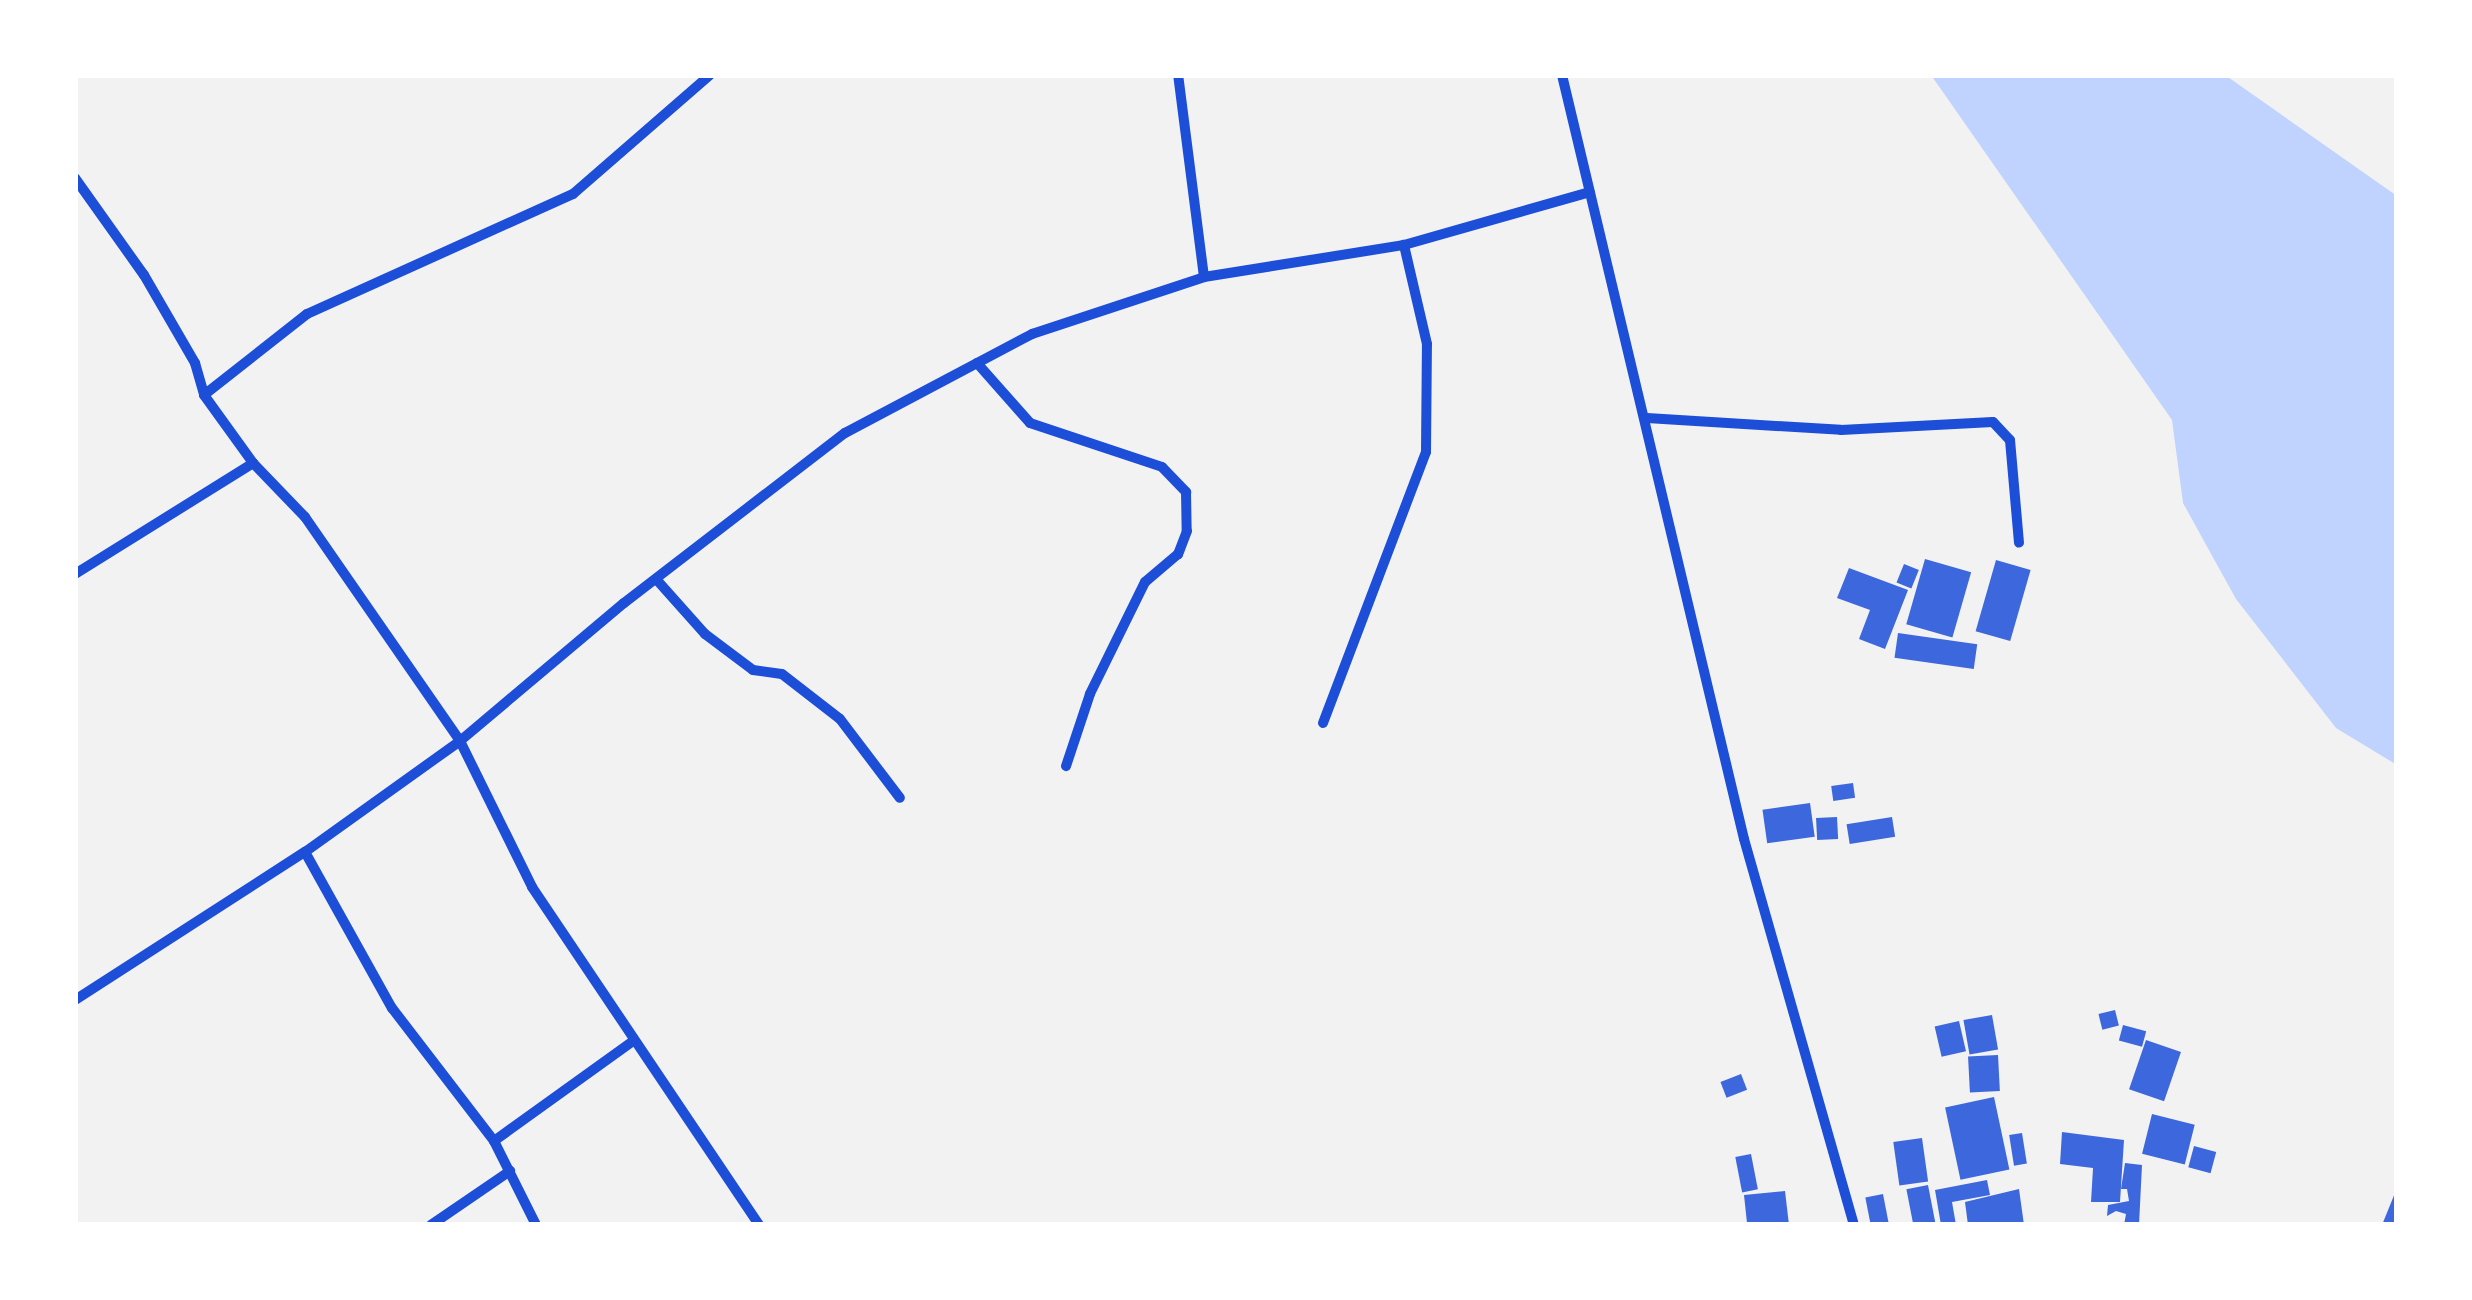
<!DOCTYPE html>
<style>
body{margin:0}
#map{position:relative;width:2472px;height:1300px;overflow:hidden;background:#f2f2f2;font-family:Poppins,sans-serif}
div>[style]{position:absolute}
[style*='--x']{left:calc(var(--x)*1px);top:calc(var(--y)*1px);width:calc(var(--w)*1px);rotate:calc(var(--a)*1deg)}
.water>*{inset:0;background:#bfd3fe}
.building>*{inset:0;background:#3d67dc;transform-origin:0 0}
.minor>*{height:10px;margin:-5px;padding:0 5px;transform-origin:5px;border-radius:5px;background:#1d4ed8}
span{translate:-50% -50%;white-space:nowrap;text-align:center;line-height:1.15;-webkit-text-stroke:10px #fff;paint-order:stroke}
.frame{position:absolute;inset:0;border:78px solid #fff;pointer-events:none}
</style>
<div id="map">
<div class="water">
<i style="clip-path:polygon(1931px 75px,2225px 75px,2397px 196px,2397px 765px,2336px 728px,2236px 599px,2183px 503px,2172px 420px)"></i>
</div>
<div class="building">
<i style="left:1925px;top:559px;width:48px;height:68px;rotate:16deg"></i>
<i style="left:1996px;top:560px;width:36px;height:74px;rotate:16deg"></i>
<i style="left:1904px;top:564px;width:16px;height:20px;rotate:22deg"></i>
<i style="clip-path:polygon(1849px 568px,1908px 590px,1885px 649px,1859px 639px,1870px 610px,1837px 598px)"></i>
<i style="left:1898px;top:633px;width:80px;height:25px;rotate:8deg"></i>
<i style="left:1853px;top:783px;width:15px;height:22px;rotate:82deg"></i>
<i style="left:1810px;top:803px;width:34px;height:48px;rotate:82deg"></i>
<i style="left:1837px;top:817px;width:22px;height:21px;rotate:87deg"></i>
<i style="left:1892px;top:817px;width:20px;height:46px;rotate:81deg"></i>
<i style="left:2115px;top:1010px;width:16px;height:17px;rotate:76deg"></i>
<i style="left:1992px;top:1015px;width:35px;height:29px;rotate:80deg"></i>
<i style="left:1959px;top:1021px;width:31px;height:25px;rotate:77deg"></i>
<i style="left:2123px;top:1025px;width:24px;height:16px;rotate:15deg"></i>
<i style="left:2146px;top:1040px;width:37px;height:52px;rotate:19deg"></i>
<i style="left:1998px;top:1055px;width:36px;height:30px;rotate:87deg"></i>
<i style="left:1741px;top:1074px;width:17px;height:22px;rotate:69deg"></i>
<i style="left:1994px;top:1097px;width:74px;height:50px;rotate:78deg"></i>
<i style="left:2152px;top:1114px;width:44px;height:41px;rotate:14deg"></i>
<i style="clip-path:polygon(2062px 1132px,2124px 1140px,2120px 1202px,2091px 1202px,2093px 1168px,2060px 1164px)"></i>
<i style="left:2022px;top:1133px;width:31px;height:13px;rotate:81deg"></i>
<i style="left:1922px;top:1138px;width:44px;height:29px;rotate:82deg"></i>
<i style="left:2194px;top:1146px;width:23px;height:22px;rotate:15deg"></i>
<i style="left:1751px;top:1154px;width:36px;height:16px;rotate:79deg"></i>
<i style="clip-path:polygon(2125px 1163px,2142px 1165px,2139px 1225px,2124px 1225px,2126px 1214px,2116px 1211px,2107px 1216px,2108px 1205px,2129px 1201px,2127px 1189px,2121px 1189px)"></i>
<i style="clip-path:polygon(1987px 1180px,1990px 1195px,1952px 1202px,1956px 1225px,1941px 1225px,1935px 1190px)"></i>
<i style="left:1928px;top:1185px;width:41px;height:22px;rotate:79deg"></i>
<i style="clip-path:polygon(2397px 1188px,2397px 1225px,2382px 1225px)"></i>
<i style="clip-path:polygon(2019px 1189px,2024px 1225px,1968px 1225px,1965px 1202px)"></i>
<i style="clip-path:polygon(1785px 1191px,1789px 1225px,1747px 1223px,1744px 1195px)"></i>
<i style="left:1883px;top:1194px;width:31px;height:18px;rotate:79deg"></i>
</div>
<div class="minor">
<i style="--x:1562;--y:75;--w:785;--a:76.6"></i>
<i style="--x:1744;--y:839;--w:401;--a:74.1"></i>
<i style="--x:75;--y:178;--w:119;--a:54.6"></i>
<i style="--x:144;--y:275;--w:102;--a:59.9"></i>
<i style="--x:195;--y:363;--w:33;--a:74"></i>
<i style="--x:204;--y:395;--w:84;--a:54.2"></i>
<i style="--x:253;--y:463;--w:75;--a:46.1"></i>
<i style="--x:305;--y:517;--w:272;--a:55.3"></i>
<i style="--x:460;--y:741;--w:163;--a:63.7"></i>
<i style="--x:532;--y:887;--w:407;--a:56.1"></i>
<i style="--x:1204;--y:277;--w:203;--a:-9.1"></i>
<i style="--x:1404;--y:245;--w:193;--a:-15.9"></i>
<i style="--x:977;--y:363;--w:80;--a:48.5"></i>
<i style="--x:1030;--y:423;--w:139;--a:18.4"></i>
<i style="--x:1162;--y:467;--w:35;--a:46"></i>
<i style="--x:1186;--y:492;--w:39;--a:89"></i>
<i style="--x:1187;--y:531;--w:25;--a:111"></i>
<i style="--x:1178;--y:554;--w:43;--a:139.7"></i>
<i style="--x:1145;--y:582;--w:125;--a:116.2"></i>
<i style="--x:1090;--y:694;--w:76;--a:108.4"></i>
<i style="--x:204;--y:395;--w:131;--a:-38.2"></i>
<i style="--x:307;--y:314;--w:292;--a:-24.3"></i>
<i style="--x:573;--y:194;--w:181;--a:-41"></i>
<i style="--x:1647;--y:418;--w:194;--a:3.5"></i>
<i style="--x:1841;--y:430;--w:152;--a:-3"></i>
<i style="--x:1993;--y:422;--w:25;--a:47"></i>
<i style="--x:2010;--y:440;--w:103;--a:85"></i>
<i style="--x:75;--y:574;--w:210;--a:-31.9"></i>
<i style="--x:656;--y:579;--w:74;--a:48.3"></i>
<i style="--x:705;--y:634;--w:60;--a:36.9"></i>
<i style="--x:753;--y:670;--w:29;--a:8"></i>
<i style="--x:782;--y:674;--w:73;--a:37.8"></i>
<i style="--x:840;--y:719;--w:99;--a:52.8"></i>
<i style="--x:1323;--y:723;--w:290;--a:-69.2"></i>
<i style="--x:1426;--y:452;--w:108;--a:-89.5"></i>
<i style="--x:1427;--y:344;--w:102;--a:-103.1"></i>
<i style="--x:305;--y:852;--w:179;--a:60.9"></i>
<i style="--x:392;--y:1008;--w:168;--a:52.5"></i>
<i style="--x:494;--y:1141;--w:94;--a:63.4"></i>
<i style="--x:75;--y:1000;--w:274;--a:-32.8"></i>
<i style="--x:305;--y:852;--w:191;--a:-35.6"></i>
<i style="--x:460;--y:741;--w:214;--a:-40.1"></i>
<i style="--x:624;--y:603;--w:279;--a:-37.6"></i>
<i style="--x:845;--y:433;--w:212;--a:-27.9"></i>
<i style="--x:1032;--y:334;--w:181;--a:-18.3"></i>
<i style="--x:1204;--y:277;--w:204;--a:-97.3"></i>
<i style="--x:494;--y:1141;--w:170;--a:-35.7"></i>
<i style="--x:431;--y:1225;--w:96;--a:-34.4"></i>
</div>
<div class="frame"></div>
</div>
